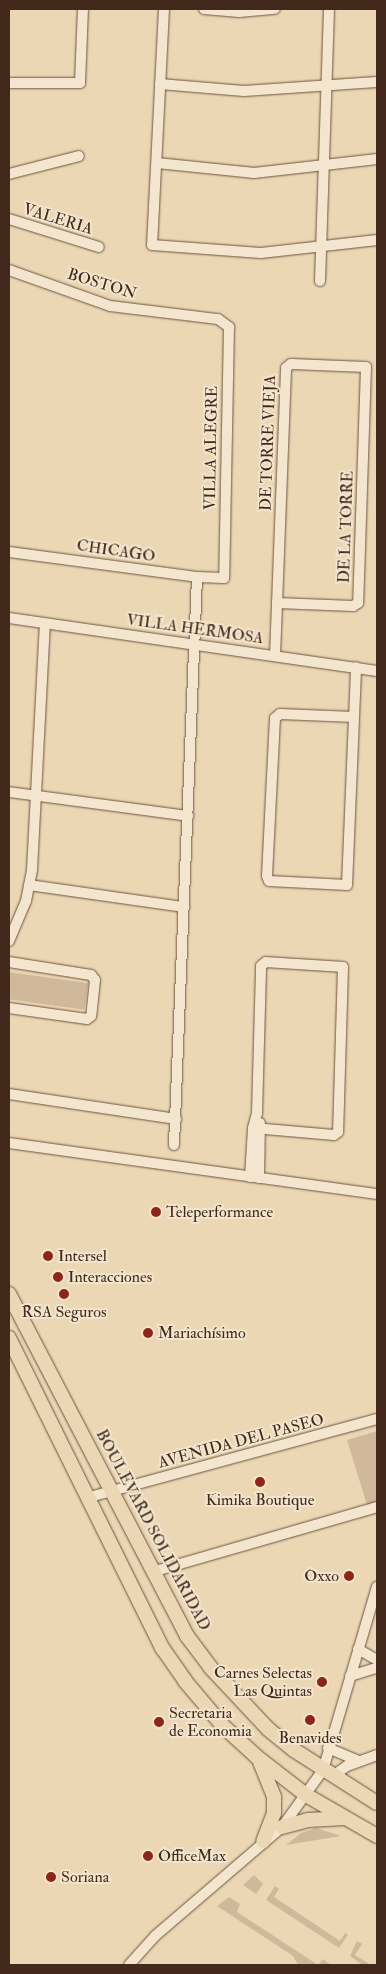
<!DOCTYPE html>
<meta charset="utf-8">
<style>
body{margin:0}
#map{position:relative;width:386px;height:1974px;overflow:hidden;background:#ecd7b4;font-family:"IM FELL Double Pica",serif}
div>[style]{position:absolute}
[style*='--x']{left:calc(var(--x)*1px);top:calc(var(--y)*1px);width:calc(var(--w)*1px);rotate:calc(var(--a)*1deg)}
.green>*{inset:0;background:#cfb99a;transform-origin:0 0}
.roads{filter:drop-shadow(0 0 1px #6c5442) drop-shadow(0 0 1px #6c5442)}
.minor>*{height:10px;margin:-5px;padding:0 5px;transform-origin:5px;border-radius:5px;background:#f3e5ce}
.major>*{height:14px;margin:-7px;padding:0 7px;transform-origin:7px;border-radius:7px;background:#ecd7b4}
.dots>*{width:14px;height:14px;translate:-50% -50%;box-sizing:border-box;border:2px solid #f3e5ce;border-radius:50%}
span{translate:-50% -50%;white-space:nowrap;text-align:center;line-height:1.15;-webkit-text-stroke:4px #f3e5ce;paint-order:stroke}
.street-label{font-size:16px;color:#42291c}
.poi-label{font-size:16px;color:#42291c}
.left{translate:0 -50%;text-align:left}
.right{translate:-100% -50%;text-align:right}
.frame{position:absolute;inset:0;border:10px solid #42291c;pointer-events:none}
</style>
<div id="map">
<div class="green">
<i style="left:9px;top:972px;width:80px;height:27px;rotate:8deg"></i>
<i style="clip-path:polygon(377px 1431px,377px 1502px,367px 1505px,347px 1440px)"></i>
<i style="clip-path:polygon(316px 1828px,341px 1836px,286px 1845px,301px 1833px)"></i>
<i style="clip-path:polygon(254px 1875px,263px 1884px,256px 1894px,243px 1885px)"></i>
<i style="clip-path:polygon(275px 1886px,279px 1889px,274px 1897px,340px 1941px,345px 1933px,348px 1935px,339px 1948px,266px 1900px)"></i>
<i style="clip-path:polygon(229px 1897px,240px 1904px,237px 1912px,318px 1965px,323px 1959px,331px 1965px,298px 1965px,293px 1956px,217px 1906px)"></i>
<i style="clip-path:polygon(357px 1941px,362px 1944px,355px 1955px,371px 1965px,361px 1964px,350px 1956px)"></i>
</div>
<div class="roads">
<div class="minor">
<i style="--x:164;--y:9;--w:236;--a:92.9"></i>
<i style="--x:152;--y:245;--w:109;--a:4.2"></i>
<i style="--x:261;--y:253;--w:117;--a:-6.4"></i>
<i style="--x:204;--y:9;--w:35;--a:5"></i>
<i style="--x:239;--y:12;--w:36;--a:-5"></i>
<i style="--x:9;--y:83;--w:71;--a:0"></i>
<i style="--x:80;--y:83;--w:74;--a:-87.7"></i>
<i style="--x:160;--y:84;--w:84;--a:4.8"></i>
<i style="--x:244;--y:91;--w:133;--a:-3.9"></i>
<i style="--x:157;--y:163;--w:98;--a:5.9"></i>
<i style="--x:254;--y:173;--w:124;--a:-6.5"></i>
<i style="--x:9;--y:174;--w:72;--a:-14.4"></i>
<i style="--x:9;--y:219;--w:94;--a:17.3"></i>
<i style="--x:9;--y:270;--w:107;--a:19.6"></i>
<i style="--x:110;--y:306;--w:109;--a:6.9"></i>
<i style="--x:218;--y:319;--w:14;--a:36"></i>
<i style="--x:229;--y:327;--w:251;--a:91.1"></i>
<i style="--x:224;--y:578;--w:27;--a:-178"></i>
<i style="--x:197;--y:577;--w:190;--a:-172.4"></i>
<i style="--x:320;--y:281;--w:272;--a:-88.1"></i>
<i style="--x:9;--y:618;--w:372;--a:8.2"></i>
<i style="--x:275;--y:656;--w:288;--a:-87.8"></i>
<i style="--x:286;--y:368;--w:6;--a:-39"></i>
<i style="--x:291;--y:364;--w:75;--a:2.3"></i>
<i style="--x:366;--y:367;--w:236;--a:91.9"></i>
<i style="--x:358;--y:603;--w:6;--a:149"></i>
<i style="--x:353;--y:606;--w:76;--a:-177.7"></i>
<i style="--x:354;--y:717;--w:74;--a:-177.7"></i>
<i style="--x:280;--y:714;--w:6;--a:141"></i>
<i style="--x:275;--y:718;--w:158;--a:92.9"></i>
<i style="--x:267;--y:876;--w:5;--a:68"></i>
<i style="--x:269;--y:881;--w:78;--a:2.9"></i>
<i style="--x:347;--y:885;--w:218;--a:-87.6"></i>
<i style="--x:9;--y:792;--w:181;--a:7.6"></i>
<i style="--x:29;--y:885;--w:157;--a:8.1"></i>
<i style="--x:9;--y:941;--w:43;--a:-67"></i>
<i style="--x:26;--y:901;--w:32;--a:-79"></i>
<i style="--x:32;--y:870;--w:246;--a:-87"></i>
<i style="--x:9;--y:962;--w:83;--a:9"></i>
<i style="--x:91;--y:975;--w:6;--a:51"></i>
<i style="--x:95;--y:980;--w:36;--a:96"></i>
<i style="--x:91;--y:1016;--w:5;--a:143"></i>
<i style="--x:87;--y:1019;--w:79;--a:-172"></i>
<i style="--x:9;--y:1094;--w:169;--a:8.5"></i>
<i style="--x:9;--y:1143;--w:372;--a:7.9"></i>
<i style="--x:174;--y:1145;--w:568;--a:-87.68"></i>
<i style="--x:250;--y:1177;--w:49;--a:-86.5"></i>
<i style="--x:253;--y:1128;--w:16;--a:-75"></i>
<i style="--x:257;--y:1113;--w:147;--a:-88.4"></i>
<i style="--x:261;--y:966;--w:6;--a:-39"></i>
<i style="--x:266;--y:962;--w:77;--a:3.7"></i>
<i style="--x:343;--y:967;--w:165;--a:91.7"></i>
<i style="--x:338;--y:1132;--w:5;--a:143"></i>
<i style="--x:334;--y:1135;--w:81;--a:-175.1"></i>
<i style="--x:259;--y:1178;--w:55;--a:-89"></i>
<i style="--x:86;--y:1498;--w:302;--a:-15.2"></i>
<i style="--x:152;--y:1572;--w:234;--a:-16.1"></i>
<i style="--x:358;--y:1649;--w:22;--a:30"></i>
<i style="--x:350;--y:1676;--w:28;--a:-17"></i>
<i style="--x:328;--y:1748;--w:33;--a:23"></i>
<i style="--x:334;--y:1775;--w:16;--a:-35"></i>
<i style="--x:347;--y:1766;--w:32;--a:-20"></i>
<i style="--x:129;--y:1965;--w:39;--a:-48"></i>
<i style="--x:155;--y:1936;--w:167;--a:-40.6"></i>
<i style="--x:282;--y:1827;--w:70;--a:-54.3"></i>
<i style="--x:323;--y:1770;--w:191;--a:-73.6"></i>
</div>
<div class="major">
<i style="--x:9;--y:1294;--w:386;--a:62.5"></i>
<i style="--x:187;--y:1636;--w:39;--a:53"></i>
<i style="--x:210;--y:1667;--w:85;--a:46.9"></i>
<i style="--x:268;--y:1729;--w:33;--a:39"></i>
<i style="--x:294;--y:1750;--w:98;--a:32.6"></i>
<i style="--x:9;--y:1338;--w:347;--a:63.7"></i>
<i style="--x:163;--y:1649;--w:39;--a:55"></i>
<i style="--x:185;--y:1681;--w:59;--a:49.8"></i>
<i style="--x:223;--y:1726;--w:46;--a:42.4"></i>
<i style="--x:257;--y:1757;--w:62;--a:37.8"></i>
<i style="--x:306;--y:1795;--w:82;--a:30"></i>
<i style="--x:260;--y:1762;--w:38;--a:68"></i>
<i style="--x:274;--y:1797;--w:16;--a:90"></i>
<i style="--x:274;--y:1813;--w:30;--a:111"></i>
<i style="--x:282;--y:1827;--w:27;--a:-15"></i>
<i style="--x:308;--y:1820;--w:37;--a:-3"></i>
</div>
</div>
<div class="dots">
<i style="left:156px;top:1212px;background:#8f2418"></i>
<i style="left:48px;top:1256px;background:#8f2418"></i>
<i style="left:58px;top:1277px;background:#8f2418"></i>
<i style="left:64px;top:1294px;background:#8f2418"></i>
<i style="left:148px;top:1333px;background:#8f2418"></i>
<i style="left:260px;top:1482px;background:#8f2418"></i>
<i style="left:349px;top:1576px;background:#8f2418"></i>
<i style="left:322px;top:1682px;background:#8f2418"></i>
<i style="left:310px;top:1720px;background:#8f2418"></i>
<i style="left:159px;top:1722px;background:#8f2418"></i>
<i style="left:148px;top:1856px;background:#8f2418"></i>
<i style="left:51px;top:1877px;background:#8f2418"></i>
</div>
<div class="street-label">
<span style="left:58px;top:219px;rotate:17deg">VALERIA</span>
<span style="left:102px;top:284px;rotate:17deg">BOSTON</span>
<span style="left:268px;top:443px;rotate:-88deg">DE TORRE VIEJA</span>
<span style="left:211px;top:448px;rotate:-89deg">VILLA ALEGRE</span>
<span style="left:346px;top:527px;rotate:-88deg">DE LA TORRE</span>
<span style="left:116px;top:551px;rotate:8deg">CHICAGO</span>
<span style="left:195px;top:629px;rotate:8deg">VILLA HERMOSA</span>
<span style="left:241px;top:1441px;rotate:-15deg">AVENIDA DEL PASEO</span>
<span style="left:153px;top:1530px;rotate:62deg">BOULEVARD SOLIDARIDAD</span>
</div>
<div class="poi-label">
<span class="left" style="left:166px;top:1212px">Teleperformance</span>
<span class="left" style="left:58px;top:1256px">Intersel</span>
<span class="left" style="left:68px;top:1277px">Interacciones</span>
<span style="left:64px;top:1312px">RSA Seguros</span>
<span class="left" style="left:158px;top:1333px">Mariachísimo</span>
<span style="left:260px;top:1500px">Kimika Boutique</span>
<span class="right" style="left:339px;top:1576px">Oxxo</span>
<span class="right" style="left:312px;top:1682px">Carnes Selectas<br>Las Quintas</span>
<span class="left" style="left:169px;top:1722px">Secretaria<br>de Economia</span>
<span style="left:310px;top:1738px">Benavides</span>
<span class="left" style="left:158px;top:1856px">OfficeMax</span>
<span class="left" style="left:61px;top:1877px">Soriana</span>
</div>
<div class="frame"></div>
</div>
